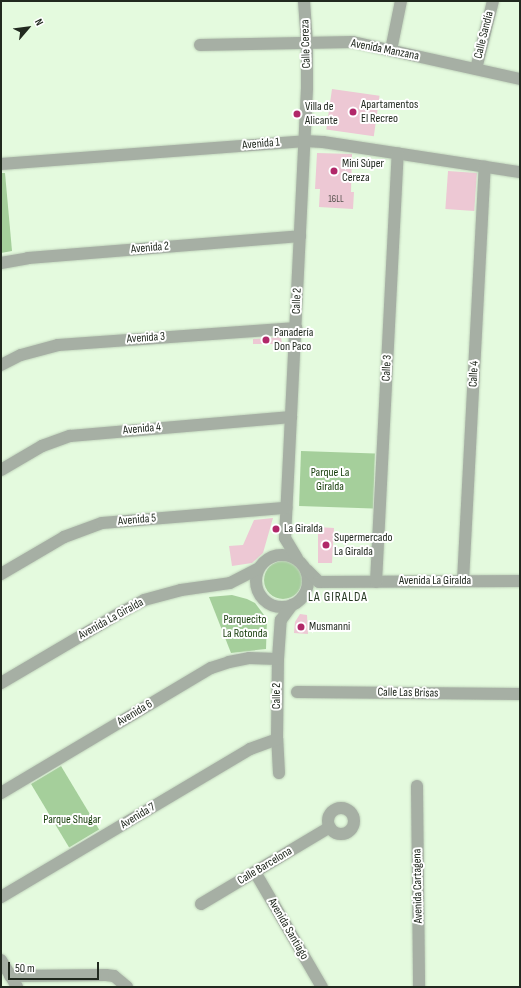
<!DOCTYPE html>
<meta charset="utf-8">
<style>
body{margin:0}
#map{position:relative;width:521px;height:988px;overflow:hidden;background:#e4fade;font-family:"Sofia Sans Condensed",sans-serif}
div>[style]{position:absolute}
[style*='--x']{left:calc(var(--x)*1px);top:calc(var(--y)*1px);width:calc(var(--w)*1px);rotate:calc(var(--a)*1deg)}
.green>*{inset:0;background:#a5cf9b;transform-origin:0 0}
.round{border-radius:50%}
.building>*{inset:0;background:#edc8d4;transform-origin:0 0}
.roads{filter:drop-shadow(0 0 1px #c1d4bc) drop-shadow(0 0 1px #c1d4bc)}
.minor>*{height:12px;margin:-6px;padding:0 6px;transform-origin:6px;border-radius:6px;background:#a6afa4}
.minor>.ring{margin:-6px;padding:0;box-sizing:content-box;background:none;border:12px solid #a6afa4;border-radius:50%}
.dots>*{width:11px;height:11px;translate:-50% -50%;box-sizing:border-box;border:2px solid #fff;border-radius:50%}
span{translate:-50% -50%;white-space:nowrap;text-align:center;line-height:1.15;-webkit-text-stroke:4px #fff;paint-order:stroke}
.number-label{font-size:10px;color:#54514c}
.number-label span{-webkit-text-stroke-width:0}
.street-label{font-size:12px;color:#21291f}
.poi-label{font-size:12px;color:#21291f}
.left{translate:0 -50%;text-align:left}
.park-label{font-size:12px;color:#143b08}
.neighbourhood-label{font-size:13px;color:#273923;letter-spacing:1px}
.frame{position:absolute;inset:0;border:2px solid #21291f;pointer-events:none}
.north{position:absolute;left:8px;top:8px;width:40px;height:40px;-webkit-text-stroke:3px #fff;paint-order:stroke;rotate:62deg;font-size:11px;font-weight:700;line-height:16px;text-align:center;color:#21291f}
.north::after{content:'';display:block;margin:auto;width:14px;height:18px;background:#21291f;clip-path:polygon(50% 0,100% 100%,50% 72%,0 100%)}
.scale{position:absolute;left:8px;top:962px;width:91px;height:18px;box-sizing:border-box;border:2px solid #21291f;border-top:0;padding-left:5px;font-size:12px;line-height:14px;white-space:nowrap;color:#21291f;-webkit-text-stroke:3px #fff;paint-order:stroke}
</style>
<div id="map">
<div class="green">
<i style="clip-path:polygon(1px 173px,5px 173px,12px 251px,1px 253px)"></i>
<i style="left:301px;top:451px;width:74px;height:55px;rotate:2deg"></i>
<i class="round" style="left:264px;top:561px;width:38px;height:38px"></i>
<i style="clip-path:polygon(232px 595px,247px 599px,255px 603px,267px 619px,266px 649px,231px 653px,209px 597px)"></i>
<i style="left:61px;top:766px;width:74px;height:35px;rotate:59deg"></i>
</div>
<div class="building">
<i style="left:332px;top:89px;width:48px;height:41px;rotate:8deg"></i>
<i style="clip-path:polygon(317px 153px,352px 154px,351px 192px,354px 192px,353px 209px,319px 207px,320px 189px,315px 189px)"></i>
<i style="left:448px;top:171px;width:29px;height:38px;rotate:4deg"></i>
<i style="clip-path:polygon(281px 337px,282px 344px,253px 344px,253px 339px)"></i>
<i style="clip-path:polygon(273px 518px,263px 553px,252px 563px,232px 566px,229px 546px,243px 545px,254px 520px)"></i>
<i style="clip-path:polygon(318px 527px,334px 528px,332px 563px,318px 563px)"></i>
<i style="clip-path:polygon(300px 614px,307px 615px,308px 634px,294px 633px,295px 622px)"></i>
</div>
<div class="roads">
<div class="minor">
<i style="--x:200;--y:45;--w:153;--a:-1.1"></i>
<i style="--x:353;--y:42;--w:171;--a:12.5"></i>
<i style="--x:391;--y:50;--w:50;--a:-78.5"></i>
<i style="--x:476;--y:69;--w:70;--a:-76"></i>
<i style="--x:1;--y:164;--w:305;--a:-4.3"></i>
<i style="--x:305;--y:141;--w:18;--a:3"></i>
<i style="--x:323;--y:142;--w:199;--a:8.7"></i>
<i style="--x:1;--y:263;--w:27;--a:-10"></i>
<i style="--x:28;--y:258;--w:273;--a:-4.6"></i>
<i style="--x:1;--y:365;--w:22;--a:-27"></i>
<i style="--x:21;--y:355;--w:38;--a:-15"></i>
<i style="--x:58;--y:345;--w:239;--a:-4.1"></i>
<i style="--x:1;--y:470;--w:48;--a:-30.3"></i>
<i style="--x:42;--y:446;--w:30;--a:-20"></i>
<i style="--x:70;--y:436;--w:222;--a:-4.9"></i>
<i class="ring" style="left:256px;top:555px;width:40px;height:40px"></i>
<i style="--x:297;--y:558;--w:23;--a:-121"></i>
<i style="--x:285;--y:538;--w:451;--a:-87.2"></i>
<i style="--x:307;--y:88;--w:45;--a:-90"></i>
<i style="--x:307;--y:43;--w:42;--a:-94.1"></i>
<i style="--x:307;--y:570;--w:17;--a:45"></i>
<i style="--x:319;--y:582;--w:201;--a:-0.3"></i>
<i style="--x:1;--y:574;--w:73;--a:-30.4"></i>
<i style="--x:64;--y:537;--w:40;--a:-20.2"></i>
<i style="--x:102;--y:523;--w:185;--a:-4.7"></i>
<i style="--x:463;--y:581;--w:415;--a:-87"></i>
<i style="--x:376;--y:582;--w:429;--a:-87.1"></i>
<i style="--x:1;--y:683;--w:138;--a:-30.5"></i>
<i style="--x:120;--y:613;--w:27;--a:-28"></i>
<i style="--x:144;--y:600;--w:38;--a:-15"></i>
<i style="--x:181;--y:590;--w:49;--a:-8.1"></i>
<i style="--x:230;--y:583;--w:31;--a:-27"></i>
<i style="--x:297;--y:692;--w:223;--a:0.5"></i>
<i style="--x:279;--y:773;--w:34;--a:-93"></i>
<i style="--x:277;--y:739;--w:80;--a:-89.3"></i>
<i style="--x:278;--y:659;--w:39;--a:-86"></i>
<i style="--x:281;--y:620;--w:19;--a:-54"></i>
<i style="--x:417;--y:786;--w:201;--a:89.4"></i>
<i style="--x:1;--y:793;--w:244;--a:-30.8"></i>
<i style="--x:211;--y:668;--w:19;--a:-18"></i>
<i style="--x:229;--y:662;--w:20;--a:-11"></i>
<i style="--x:249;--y:658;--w:29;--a:2"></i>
<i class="ring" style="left:328px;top:808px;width:14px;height:14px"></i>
<i style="--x:255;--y:872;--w:133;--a:59.8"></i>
<i style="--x:1;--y:897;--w:290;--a:-30.7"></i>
<i style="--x:250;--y:749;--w:29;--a:-20"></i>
<i style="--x:201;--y:904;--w:150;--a:-30.8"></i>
<i style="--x:1;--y:960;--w:31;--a:59"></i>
<i style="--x:10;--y:976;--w:96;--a:-0.6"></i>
<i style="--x:106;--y:975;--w:8;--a:7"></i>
<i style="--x:114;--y:976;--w:17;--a:40"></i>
</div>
</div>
<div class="dots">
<i style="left:353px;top:112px;background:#b12869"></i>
<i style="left:297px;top:114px;background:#b12869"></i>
<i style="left:334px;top:171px;background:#b12869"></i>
<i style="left:266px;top:340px;background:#b12869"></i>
<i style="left:276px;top:529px;background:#b12869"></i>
<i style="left:326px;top:545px;background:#b12869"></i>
<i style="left:301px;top:627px;background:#b12869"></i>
</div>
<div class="number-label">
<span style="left:336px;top:200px">16LL</span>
</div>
<div class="street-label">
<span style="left:484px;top:35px;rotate:-76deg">Calle Sandía</span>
<span style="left:306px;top:44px;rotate:-92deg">Calle Cereza</span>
<span style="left:385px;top:50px;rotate:11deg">Avenida Manzana</span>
<span style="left:261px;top:144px;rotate:-5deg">Avenida 1</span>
<span style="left:150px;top:248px;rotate:-5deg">Avenida 2</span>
<span style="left:297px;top:301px;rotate:-88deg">Calle 2</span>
<span style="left:146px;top:338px;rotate:-4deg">Avenida 3</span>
<span style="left:387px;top:368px;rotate:-87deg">Calle 3</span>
<span style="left:474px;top:374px;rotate:-87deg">Calle 4</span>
<span style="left:142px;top:429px;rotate:-5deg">Avenida 4</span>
<span style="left:137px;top:520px;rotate:-5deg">Avenida 5</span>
<span style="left:435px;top:581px">Avenida La Giralda</span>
<span style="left:111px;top:619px;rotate:-29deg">Avenida La Giralda</span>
<span style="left:408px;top:693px;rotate:1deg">Calle Las Brisas</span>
<span style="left:277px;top:696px;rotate:-90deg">Calle 2</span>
<span style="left:135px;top:713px;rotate:-31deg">Avenida 6</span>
<span style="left:138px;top:816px;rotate:-31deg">Avenida 7</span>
<span style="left:265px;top:866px;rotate:-31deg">Calle Barcelona</span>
<span style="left:418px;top:886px;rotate:-91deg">Avenida Cartagena</span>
<span style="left:288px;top:929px;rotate:60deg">Avenida Santiago</span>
</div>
<div class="poi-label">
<span class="left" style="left:361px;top:112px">Apartamentos<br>El Recreo</span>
<span class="left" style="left:305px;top:114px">Villa de<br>Alicante</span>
<span class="left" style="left:342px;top:171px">Mini Súper<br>Cereza</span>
<span class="left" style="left:274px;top:340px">Panadería<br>Don Paco</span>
<span class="left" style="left:284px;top:529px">La Giralda</span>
<span class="left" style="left:334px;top:545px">Supermercado<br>La Giralda</span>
<span class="left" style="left:309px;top:627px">Musmanni</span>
</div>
<div class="park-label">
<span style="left:330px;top:480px">Parque La<br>Giralda</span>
<span style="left:245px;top:627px">Parquecito<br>La Rotonda</span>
<span style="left:72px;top:820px">Parque Shugar</span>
</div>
<div class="neighbourhood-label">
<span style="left:338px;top:597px">LA GIRALDA</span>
</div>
<div class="frame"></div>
<div class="north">N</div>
<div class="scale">50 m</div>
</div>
